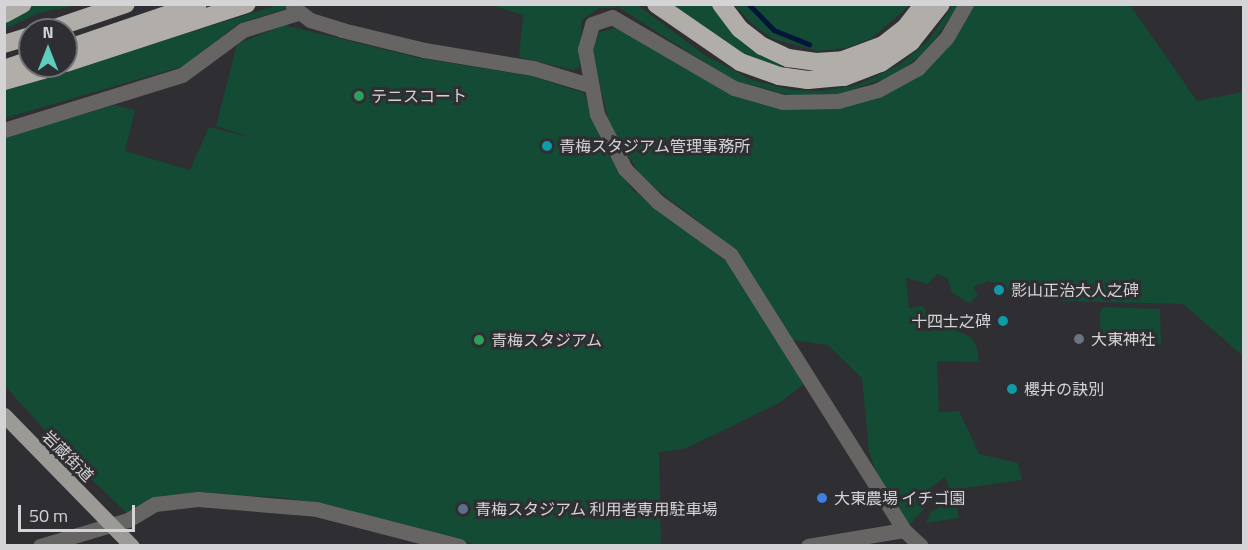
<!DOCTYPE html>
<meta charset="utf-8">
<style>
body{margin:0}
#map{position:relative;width:1248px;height:550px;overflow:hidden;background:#2f2e32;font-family:"Titillium Web","Noto Sans JP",sans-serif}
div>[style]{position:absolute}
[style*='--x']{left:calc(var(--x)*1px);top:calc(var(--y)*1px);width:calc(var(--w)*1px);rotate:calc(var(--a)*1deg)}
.green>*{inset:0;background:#134b35}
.stream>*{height:4.5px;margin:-2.25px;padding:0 2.25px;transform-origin:2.25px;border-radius:2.25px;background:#04153a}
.street>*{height:15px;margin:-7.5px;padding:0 7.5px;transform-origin:7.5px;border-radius:7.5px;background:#666563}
.primary>*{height:15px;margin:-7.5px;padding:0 7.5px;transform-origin:7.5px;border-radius:7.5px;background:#9c9a96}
.highway>*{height:18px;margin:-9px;padding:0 9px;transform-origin:9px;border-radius:9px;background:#b1aeaa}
.dots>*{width:16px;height:16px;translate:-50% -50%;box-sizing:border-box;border:3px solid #2f2e32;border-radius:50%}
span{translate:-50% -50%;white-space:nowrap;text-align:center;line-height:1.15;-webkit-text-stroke:6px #2f2e32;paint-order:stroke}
.poi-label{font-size:16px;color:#d4d3d6}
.left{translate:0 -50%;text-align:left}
.right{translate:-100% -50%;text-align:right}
.street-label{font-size:16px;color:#d4d3d6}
.frame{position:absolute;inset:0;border:6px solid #d4d3d6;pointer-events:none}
.north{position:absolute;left:18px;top:18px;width:60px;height:60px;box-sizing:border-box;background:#2f2e32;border:2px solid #717074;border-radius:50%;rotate:0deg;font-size:16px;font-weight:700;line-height:24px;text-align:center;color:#d4d3d6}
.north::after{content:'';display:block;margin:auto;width:21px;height:27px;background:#5ccebb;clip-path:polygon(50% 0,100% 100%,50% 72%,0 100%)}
.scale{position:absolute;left:18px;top:505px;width:117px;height:27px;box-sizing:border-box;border:3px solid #d4d3d6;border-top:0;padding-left:8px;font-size:18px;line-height:21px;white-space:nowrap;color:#d4d3d6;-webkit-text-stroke:4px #2f2e32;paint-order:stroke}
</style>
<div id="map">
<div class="green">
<i style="clip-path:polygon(611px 4px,617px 8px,599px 8px,582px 20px,579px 67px,573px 70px,519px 57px,523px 15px,491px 5px)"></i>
<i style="clip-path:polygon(32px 5px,78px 5px,39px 13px,5px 29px,5px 20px)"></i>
<i style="clip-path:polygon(278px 5px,297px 5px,238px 24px,184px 66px,5px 118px,5px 90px)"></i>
<i style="clip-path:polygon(615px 5px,637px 5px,706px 56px,752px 80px,792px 90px,821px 91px,857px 85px,899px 65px,928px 41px,953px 5px,959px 5px,925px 53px,892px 76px,839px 94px,792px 96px,732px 80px)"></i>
<i style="clip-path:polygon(668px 5px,712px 5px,728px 27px,783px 63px,781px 69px,753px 60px)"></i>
<i style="clip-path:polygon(735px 5px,910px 5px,872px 38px,846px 48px,818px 51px,773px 39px,751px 23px)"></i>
<i style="clip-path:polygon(974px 5px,1130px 5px,1197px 101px,1243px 92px,1243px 356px,1183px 304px,1060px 301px,1052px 295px,1012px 294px,1003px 285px,988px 281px,973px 287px,978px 295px,970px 303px,952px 293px,948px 279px,937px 274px,928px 284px,906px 278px,909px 308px,923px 306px,929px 315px,921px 322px,923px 332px,931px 324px,950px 328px,971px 337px,977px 348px,979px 362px,937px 361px,939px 412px,959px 411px,979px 454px,1018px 463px,1022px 480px,950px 490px,945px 477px,917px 498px,924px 509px,909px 525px,877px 475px,869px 452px,862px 378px,828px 345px,792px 340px,735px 249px,643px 179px,610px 127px,592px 50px,599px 32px,617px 28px,729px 94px,793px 110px,844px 107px,881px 97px,918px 76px,948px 47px)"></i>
<i style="clip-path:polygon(284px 25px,419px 58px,531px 76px,584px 93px,603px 147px,632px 189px,728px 263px,805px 383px,779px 403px,724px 430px,684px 449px,659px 452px,661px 545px,479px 545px,311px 502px,277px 497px,197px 494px,127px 513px,76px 465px,5px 386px,4px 137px,115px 105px,135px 110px,125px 151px,190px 170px,209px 127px,253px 138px,216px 126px,237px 44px)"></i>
<i style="clip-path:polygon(1103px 307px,1160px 309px,1161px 344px,1101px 349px,1100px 312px)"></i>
<i style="clip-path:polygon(956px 498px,959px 518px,926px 523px,931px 512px)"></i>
</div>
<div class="stream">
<i style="--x:749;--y:4;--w:36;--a:46"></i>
<i style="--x:774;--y:30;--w:38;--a:22"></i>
</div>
<div class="street">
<i style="--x:293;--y:7;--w:21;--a:37"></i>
<i style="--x:310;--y:20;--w:34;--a:17"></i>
<i style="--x:342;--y:30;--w:84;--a:13.7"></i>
<i style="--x:424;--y:50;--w:110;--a:9.4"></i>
<i style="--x:533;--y:68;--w:59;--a:16.9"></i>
<i style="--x:4;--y:130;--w:186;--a:-17.2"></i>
<i style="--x:182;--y:75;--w:76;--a:-36.4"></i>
<i style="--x:243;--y:30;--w:58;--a:-17.2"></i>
<i style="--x:40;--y:546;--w:92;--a:-16.5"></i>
<i style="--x:128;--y:520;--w:31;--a:-31"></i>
<i style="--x:155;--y:504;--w:43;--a:-6.6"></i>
<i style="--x:198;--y:499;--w:118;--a:4.8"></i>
<i style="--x:316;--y:509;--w:148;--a:14.5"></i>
<i style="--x:808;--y:546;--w:97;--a:-9.5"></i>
<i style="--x:921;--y:546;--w:23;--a:-137"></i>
<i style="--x:904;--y:530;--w:326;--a:-122.2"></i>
<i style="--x:730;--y:254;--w:89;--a:-144.2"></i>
<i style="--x:658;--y:202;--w:47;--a:-135"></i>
<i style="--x:625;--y:169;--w:62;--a:-117"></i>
<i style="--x:597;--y:114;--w:66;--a:-100.5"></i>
<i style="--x:585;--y:49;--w:26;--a:-74"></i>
<i style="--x:592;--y:24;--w:21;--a:-19"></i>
<i style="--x:612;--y:17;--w:141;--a:30.2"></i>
<i style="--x:734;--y:88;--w:51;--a:15.9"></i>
<i style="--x:783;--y:102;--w:55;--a:-1"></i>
<i style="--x:838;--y:101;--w:41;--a:-15.4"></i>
<i style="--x:878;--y:90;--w:46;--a:-28.8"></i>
<i style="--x:918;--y:68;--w:42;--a:-46.9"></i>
<i style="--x:947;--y:37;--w:38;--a:-60"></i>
</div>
<div class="primary">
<i style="--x:4;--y:415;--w:183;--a:45.7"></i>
</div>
<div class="highway">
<i style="--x:656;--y:4;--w:102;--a:34.6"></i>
<i style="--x:740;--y:62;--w:41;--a:19.7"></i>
<i style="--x:779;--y:76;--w:29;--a:8"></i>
<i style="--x:808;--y:80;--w:36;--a:-5"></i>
<i style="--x:844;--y:77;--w:40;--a:-21"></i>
<i style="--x:881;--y:63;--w:37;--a:-35"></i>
<i style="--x:911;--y:42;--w:48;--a:-51.7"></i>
<i style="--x:721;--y:4;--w:31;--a:53"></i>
<i style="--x:740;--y:29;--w:28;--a:38"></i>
<i style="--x:762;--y:46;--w:29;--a:25"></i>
<i style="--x:788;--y:58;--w:28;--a:8"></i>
<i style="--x:816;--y:62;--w:27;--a:-4"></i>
<i style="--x:843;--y:60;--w:43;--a:-20.6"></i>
<i style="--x:883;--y:45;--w:28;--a:-38"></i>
<i style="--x:905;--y:28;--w:31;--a:-52"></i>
<i style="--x:4;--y:14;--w:21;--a:-28"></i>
<i style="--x:49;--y:30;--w:81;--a:-18.7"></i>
<i style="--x:4;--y:44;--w:27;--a:-17"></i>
<i style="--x:66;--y:49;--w:139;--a:-18.8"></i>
<i style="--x:66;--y:63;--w:190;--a:-18.1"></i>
<i style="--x:4;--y:69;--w:28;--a:-19"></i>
<i style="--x:4;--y:81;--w:55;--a:-15.8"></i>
</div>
<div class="dots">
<i style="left:359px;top:96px;background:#2e9e5b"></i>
<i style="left:547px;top:146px;background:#0f9aa8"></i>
<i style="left:999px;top:290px;background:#0f9aa8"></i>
<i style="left:1003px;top:321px;background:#0f9aa8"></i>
<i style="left:1079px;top:339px;background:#6b7280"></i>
<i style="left:479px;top:340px;background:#2e9e5b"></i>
<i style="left:1012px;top:389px;background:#0f9aa8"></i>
<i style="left:822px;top:498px;background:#3f7fe0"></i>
<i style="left:463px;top:509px;background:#5c6f8a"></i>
</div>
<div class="poi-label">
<span class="left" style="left:371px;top:96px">テニスコート</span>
<span class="left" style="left:559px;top:146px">青梅スタジアム管理事務所</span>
<span class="left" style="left:1011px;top:290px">影山正治大人之碑</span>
<span class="right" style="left:991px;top:321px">十四士之碑</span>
<span class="left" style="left:1091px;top:339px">大東神社</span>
<span class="left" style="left:491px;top:340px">青梅スタジアム</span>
<span class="left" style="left:1024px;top:389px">櫻井の訣別</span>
<span class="left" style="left:834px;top:498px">大東農場 イチゴ園</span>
<span class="left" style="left:475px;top:509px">青梅スタジアム 利用者専用駐車場</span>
</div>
<div class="street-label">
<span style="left:68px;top:456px;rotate:45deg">岩蔵街道</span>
</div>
<div class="frame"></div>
<div class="north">N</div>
<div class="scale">50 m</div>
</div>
